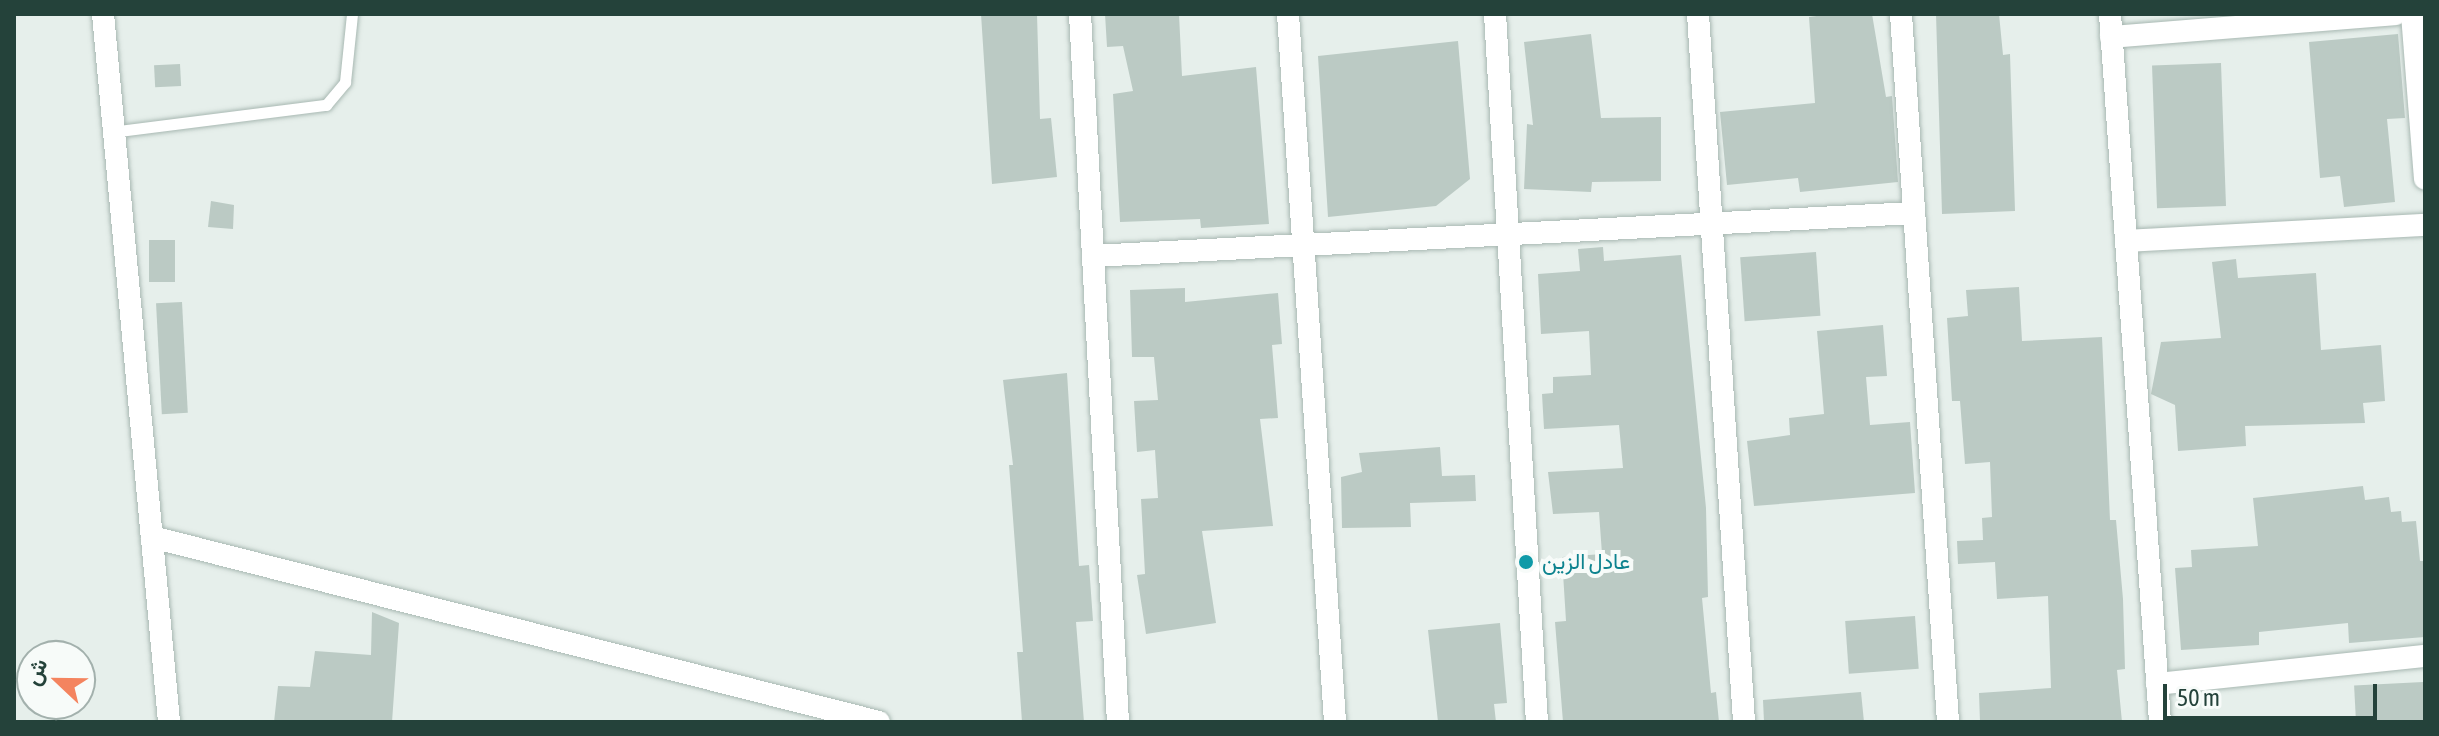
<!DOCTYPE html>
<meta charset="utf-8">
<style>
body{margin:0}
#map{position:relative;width:2439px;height:736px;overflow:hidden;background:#e6efeb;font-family:"Asap Condensed",Vazirmatn,sans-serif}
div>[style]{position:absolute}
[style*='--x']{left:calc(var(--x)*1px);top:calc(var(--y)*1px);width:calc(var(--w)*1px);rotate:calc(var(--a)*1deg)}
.building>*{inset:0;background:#bbcac4;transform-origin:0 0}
.roads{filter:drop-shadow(0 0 2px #a8b8b2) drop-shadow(0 0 2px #a8b8b2)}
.service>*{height:11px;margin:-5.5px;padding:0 5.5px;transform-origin:5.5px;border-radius:5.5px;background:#fff}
.minor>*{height:22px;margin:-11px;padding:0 11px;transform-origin:11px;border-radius:11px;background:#fff}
.dots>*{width:22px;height:22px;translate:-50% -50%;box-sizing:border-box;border:4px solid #f7fbf9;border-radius:50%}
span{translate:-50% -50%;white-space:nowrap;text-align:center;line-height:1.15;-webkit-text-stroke:8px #f7fbf9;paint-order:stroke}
.culture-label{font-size:22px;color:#0d838f}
.left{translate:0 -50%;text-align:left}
.frame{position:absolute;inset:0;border:16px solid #24423a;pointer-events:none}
.north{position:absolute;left:16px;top:640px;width:80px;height:80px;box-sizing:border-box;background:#f7fbf9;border:2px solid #a3b1ad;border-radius:50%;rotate:292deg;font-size:22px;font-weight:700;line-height:32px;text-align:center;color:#24423a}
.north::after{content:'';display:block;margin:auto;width:28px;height:36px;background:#f4845f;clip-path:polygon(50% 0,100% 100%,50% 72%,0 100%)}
.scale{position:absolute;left:2163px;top:684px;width:214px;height:36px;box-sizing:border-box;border:4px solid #24423a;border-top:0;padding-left:10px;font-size:24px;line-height:28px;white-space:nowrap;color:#24423a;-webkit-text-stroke:6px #f7fbf9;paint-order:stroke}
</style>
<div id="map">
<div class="building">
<i style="clip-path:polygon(981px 14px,1037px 14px,1040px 119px,1051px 118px,1057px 177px,992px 184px)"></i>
<i style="clip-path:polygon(1105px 14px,1179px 14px,1182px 76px,1256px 67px,1269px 224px,1201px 228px,1200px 219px,1120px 222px,1113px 94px,1133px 91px,1123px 46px,1107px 47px)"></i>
<i style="clip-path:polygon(1832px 14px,1872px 14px,1886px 97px,1892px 96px,1898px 182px,1800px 192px,1798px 178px,1727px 185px,1720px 112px,1815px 103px,1809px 17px)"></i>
<i style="clip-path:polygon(1936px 14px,1999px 14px,2003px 55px,2010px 54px,2015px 211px,1942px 214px)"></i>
<i style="clip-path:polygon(1591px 34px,1601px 118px,1661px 117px,1661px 181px,1592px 182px,1591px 192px,1524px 189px,1527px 124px,1533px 125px,1524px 42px)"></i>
<i style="clip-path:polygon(2398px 34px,2405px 118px,2387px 119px,2395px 202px,2344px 207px,2340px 176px,2320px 178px,2309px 42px)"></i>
<i style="clip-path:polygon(1458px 41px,1470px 179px,1436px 206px,1328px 217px,1318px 56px)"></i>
<i style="left:2221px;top:63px;width:143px;height:69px;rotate:88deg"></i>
<i style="left:180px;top:64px;width:22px;height:26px;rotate:87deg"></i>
<i style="clip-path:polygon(211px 201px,234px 205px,233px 229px,208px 227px)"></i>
<i style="left:175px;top:240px;width:42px;height:26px;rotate:90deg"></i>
<i style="clip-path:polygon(1603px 247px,1604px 261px,1681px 255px,1706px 508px,1708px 597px,1702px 598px,1711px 693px,1716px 692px,1719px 722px,1563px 722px,1555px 622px,1566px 621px,1562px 557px,1602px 554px,1599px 512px,1553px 514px,1548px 472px,1623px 468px,1619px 425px,1544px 429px,1542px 394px,1553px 393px,1553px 377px,1591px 375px,1589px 331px,1541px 334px,1538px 274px,1580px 271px,1578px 249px)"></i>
<i style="left:1816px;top:252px;width:64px;height:76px;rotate:86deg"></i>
<i style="clip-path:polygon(2236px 259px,2238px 278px,2316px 273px,2321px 350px,2381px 345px,2385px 401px,2363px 403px,2365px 423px,2245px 426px,2246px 446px,2178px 451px,2175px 405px,2151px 394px,2161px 342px,2221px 338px,2212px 262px)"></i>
<i style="clip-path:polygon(2019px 287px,2022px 341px,2102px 337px,2110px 520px,2116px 520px,2123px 599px,2125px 669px,2117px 670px,2122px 722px,1980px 722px,1979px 693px,2051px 688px,2048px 596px,1997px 599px,1995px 562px,1958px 564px,1957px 541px,1983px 540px,1982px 518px,1992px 517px,1990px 462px,1965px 464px,1960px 401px,1952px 401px,1947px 318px,1968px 316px,1966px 290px)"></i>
<i style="clip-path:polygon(1185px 288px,1185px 302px,1278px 293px,1282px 344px,1272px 345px,1278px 418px,1260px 419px,1273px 526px,1202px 531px,1216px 623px,1146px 634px,1137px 575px,1145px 574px,1141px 499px,1158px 498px,1155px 450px,1137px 452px,1134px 401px,1158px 400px,1154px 357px,1132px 357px,1130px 290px)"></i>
<i style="left:182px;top:302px;width:111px;height:26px;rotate:87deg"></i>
<i style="clip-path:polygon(1883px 325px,1887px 376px,1866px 377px,1870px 425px,1910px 422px,1915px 493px,1754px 506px,1747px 441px,1790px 435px,1789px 418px,1824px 414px,1817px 331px)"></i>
<i style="clip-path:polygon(1067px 373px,1079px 566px,1089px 565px,1093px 621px,1076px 622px,1084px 722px,1022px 722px,1017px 652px,1023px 652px,1009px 465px,1013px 465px,1003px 380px)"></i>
<i style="clip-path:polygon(1440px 447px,1442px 476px,1475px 475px,1476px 501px,1410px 503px,1411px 527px,1342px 528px,1341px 477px,1362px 472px,1359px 453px)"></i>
<i style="clip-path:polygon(2363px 486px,2365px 500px,2389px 497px,2391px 512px,2401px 511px,2402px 522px,2416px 521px,2420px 561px,2425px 561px,2425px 637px,2349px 643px,2348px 623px,2259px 632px,2259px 645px,2181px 650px,2175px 568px,2192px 567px,2191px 550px,2258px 546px,2253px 498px)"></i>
<i style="clip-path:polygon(372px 612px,399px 623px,392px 722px,274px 722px,278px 686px,310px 687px,315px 651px,371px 655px)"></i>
<i style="left:1915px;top:616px;width:53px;height:70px;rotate:86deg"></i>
<i style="clip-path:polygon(1500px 623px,1507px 703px,1494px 704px,1496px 722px,1438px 722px,1428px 630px)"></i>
<i style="left:2423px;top:682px;width:40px;height:69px;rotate:87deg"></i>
<i style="clip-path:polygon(1861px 692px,1864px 722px,1764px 722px,1763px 700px)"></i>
</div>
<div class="roads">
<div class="service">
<i style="--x:111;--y:132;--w:217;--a:-7.2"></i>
<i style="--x:326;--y:105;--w:30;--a:-50"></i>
<i style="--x:345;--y:82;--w:68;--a:-84.1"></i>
</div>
<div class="minor">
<i style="--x:103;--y:14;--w:711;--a:84.67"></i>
<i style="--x:1080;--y:14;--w:709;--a:86.93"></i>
<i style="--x:1288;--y:14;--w:710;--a:86.2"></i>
<i style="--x:1495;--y:14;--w:709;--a:86.61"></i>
<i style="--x:1698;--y:14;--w:709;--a:86.28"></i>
<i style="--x:1901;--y:14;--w:710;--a:86.2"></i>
<i style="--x:2110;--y:14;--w:710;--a:85.96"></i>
<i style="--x:2412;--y:14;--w:165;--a:85.5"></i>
<i style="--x:2111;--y:37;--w:285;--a:-4.6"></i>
<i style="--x:2127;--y:241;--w:298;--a:-3.1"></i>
<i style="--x:1093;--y:256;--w:822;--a:-3"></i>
<i style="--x:152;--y:537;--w:750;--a:14.28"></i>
<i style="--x:2157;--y:684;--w:269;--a:-6"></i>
</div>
</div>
<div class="dots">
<i style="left:1526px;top:562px;background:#0f9aa8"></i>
</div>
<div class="culture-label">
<span class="left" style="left:1542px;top:562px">عادل الزين</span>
</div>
<div class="frame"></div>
<div class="north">ش</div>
<div class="scale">50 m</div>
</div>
